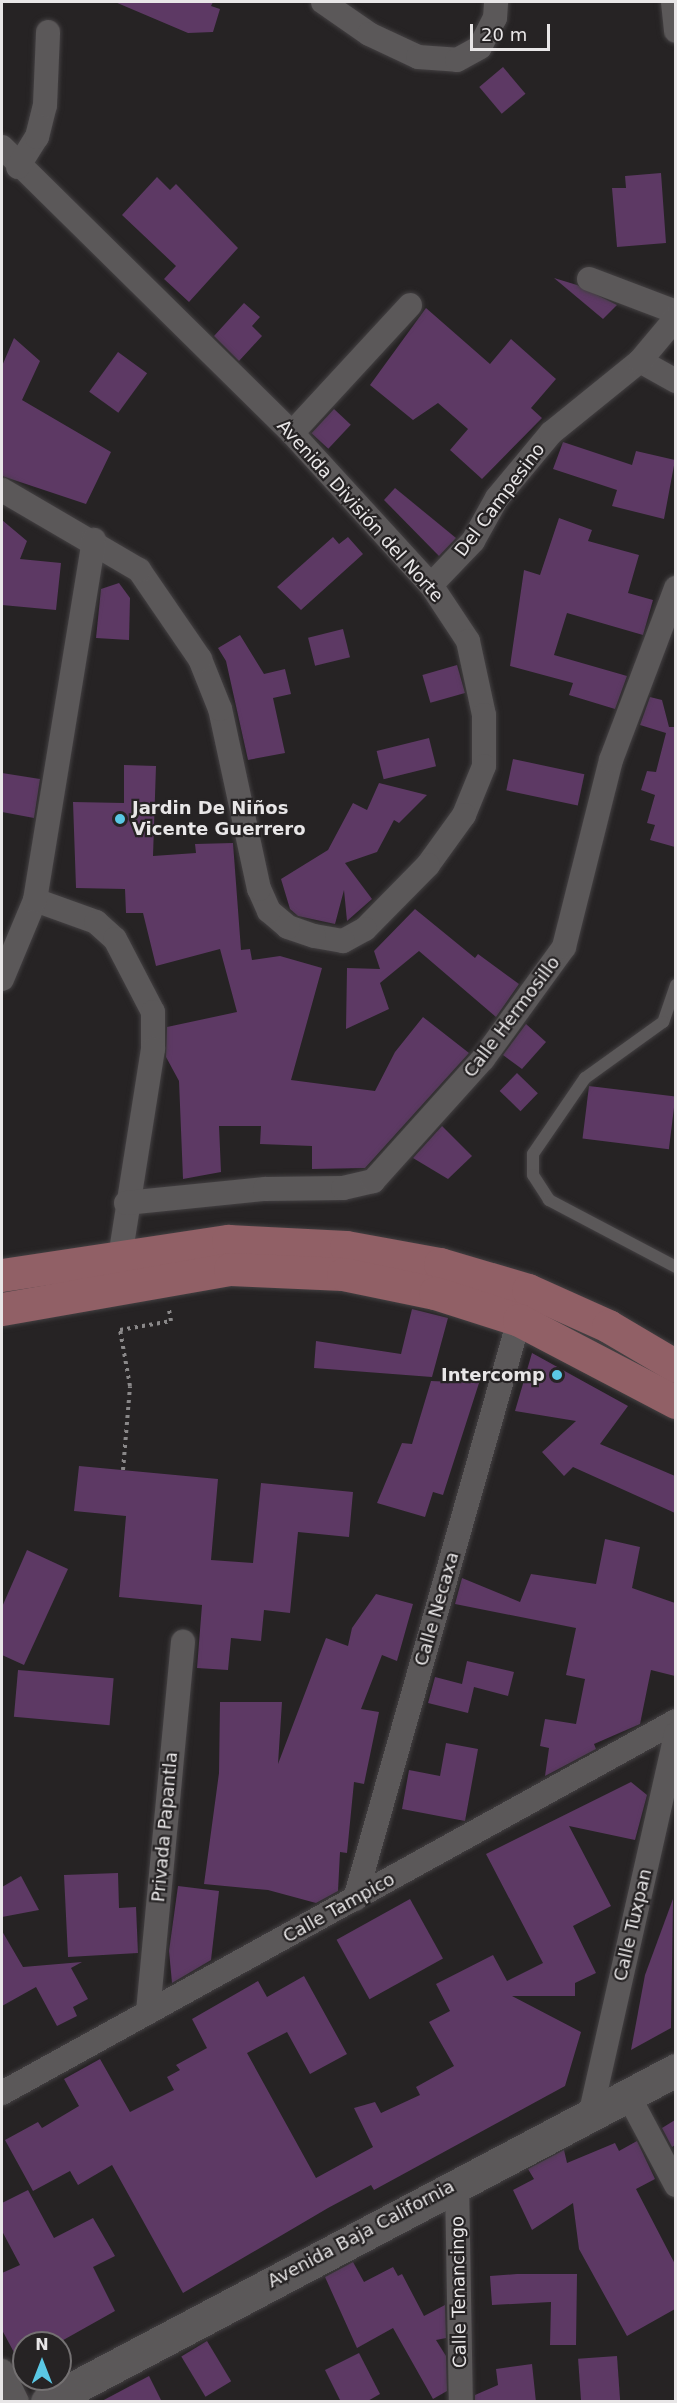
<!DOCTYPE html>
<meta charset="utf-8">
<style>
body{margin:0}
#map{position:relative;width:677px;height:2403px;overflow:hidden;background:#262324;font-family:"DejaVu Sans",sans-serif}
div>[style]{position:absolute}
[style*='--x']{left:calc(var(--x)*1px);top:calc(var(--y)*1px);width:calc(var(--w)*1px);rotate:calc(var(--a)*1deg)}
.building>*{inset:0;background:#5d3964;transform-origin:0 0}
.path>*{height:4px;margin-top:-2px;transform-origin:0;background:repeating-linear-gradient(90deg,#8a8889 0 3px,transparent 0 7.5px)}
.roads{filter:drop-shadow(0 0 2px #434042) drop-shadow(0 0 2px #434042)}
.lane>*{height:12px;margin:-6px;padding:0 6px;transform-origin:6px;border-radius:6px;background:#5b5859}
.street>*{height:24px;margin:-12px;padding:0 12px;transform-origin:12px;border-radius:12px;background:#5b5859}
.secondary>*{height:33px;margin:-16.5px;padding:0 16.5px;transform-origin:16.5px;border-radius:16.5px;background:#5b5859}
.primary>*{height:33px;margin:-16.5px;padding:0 16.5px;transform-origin:16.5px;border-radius:16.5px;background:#916066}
.dots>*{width:16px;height:16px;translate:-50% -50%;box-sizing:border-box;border:3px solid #262324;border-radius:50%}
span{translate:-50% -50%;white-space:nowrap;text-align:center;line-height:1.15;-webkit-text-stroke:4.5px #262324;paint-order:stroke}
.street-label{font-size:18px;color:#e8e6e7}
.poi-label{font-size:18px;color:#e8e6e7;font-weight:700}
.left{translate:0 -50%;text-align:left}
.right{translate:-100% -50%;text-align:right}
.frame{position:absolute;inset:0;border:3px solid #e8e6e7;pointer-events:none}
.north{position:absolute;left:12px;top:2331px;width:60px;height:60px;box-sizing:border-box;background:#262324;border:2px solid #747172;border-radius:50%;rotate:0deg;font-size:16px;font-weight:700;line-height:24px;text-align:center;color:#e8e6e7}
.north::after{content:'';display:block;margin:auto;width:21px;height:27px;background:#5ac8e5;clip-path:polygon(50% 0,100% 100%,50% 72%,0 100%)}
.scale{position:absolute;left:470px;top:24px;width:80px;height:27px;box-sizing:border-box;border:3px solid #e8e6e7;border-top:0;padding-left:8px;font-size:18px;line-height:21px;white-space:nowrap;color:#e8e6e7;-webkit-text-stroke:4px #262324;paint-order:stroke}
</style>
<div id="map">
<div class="building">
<i style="clip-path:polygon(115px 2px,213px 2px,211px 6px,220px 9px,213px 32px,188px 33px)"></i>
<i style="left:503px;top:67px;width:35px;height:31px;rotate:50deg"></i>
<i style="clip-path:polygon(661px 173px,666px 243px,617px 247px,612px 188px,626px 188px,625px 176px)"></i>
<i style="clip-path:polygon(157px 177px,170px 190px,176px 184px,238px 248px,189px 302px,164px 279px,176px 266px,122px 215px)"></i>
<i style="clip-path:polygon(554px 278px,577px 285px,617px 305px,603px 319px)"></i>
<i style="clip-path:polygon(244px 303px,260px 317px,252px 326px,262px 336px,239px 361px,214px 336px)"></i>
<i style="clip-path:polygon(426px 308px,490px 364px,511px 339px,556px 379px,531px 408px,542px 418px,482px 479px,450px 450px,468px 429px,438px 403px,413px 420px,370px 385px)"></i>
<i style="clip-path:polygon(14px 338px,40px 361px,22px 400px,111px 452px,86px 504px,2px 476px,2px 366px)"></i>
<i style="left:118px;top:352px;width:36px;height:49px;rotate:36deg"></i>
<i style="left:334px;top:409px;width:23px;height:33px;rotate:43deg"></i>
<i style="clip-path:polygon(563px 442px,632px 465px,636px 451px,675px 460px,664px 519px,612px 506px,617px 490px,553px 469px)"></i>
<i style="clip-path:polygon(395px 488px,456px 538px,439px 556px,384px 500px)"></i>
<i style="clip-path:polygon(559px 518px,592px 530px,588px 541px,639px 555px,628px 593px,653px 600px,643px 635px,567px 613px,554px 655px,627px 676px,615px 709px,569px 695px,573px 683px,510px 666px,524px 570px,540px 575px)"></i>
<i style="clip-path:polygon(2px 520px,27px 541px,20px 559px,61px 563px,56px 610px,2px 605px)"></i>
<i style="clip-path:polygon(333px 537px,339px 544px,348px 537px,363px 554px,301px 610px,277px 587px)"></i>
<i style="clip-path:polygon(119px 583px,130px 598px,129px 640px,96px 638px,101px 589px)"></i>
<i style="left:343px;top:629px;width:29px;height:36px;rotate:76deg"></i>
<i style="clip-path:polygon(240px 635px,264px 674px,285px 669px,291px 694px,273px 698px,285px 753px,248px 760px,226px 661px,218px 648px)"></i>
<i style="left:457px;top:665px;width:29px;height:36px;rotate:74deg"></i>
<i style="clip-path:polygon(650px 697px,662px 700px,669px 727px,675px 727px,675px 847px,650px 840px,655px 825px,647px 823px,655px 795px,641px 790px,647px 771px,656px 772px,666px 733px,640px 725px)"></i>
<i style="left:429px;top:738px;width:29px;height:54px;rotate:76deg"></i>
<i style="left:513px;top:759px;width:73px;height:32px;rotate:12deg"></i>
<i style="clip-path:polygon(124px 765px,156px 766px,153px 856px,196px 853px,195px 844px,233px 843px,241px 950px,250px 949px,252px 960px,280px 956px,322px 968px,291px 1080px,375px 1091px,395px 1052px,423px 1017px,469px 1053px,365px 1168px,312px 1169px,312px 1146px,260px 1144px,261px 1126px,219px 1126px,221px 1172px,183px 1179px,179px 1081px,166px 1057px,167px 1027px,237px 1012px,220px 949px,156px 966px,143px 913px,126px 913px,125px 889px,76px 888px,73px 802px,124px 803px)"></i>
<i style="clip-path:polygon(2px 773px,40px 779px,34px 818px,2px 812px)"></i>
<i style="clip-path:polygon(379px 783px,427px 795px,399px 823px,394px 820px,377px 852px,345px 863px,372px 899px,347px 921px,344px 890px,335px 924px,298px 916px,290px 909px,281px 879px,328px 850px,353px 803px,367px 810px)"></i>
<i style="clip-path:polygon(415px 909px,475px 958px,478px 954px,519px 984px,496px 1017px,419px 951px,380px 983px,389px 1009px,346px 1029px,347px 968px,380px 969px,374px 951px)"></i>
<i style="clip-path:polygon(526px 1024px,546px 1042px,522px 1069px,503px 1055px)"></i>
<i style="left:517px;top:1073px;width:29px;height:25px;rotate:44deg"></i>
<i style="left:589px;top:1086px;width:87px;height:53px;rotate:7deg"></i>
<i style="clip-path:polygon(442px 1126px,472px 1156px,448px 1179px,413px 1158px)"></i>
<i style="clip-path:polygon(412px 1309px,448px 1318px,432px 1377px,314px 1368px,316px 1341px,401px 1354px)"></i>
<i style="clip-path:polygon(532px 1353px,628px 1406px,600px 1444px,675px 1476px,675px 1513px,573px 1467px,564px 1476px,542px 1452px,576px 1421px,515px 1411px)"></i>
<i style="clip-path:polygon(431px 1381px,479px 1383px,443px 1495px,433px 1492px,425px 1517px,377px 1503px,402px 1443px,412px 1444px)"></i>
<i style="clip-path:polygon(79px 1466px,218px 1479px,211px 1560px,253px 1563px,261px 1483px,353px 1492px,349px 1537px,298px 1532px,290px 1613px,264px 1610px,261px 1641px,231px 1638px,228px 1670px,197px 1668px,202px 1605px,119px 1597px,126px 1516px,74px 1511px)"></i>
<i style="clip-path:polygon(605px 1539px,640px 1547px,632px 1588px,675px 1603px,675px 1676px,651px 1670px,640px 1724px,594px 1744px,596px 1749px,545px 1776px,549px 1748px,540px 1746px,545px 1719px,576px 1724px,585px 1679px,566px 1675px,576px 1628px,455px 1604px,462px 1578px,520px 1602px,531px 1574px,596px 1584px)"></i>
<i style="clip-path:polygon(27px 1550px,68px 1569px,24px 1665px,2px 1655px,2px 1607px)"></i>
<i style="clip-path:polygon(376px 1594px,413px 1604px,397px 1661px,382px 1655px,361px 1709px,379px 1712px,364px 1784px,354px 1782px,347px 1853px,340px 1852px,338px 1891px,316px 1903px,268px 1890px,204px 1884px,219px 1773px,220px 1702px,282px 1702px,278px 1764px,326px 1638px,348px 1646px,352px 1628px)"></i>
<i style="clip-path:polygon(467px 1661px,514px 1672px,508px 1696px,474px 1687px,468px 1713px,428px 1703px,435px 1677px,462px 1684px)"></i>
<i style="left:18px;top:1670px;width:96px;height:47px;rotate:5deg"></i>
<i style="clip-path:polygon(446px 1743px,478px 1749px,465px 1821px,402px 1809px,409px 1770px,440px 1776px)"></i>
<i style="clip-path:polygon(631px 1782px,647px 1795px,635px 1840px,569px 1826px,611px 1906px,573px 1926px,596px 1973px,575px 1983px,575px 1996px,512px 1996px,581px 2032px,565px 2086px,374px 2190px,371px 2185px,328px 2208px,183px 2293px,112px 2165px,78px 2185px,70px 2171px,33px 2191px,5px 2140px,38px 2122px,42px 2128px,79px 2106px,64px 2079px,100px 2059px,130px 2112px,174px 2090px,167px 2077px,180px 2070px,176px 2065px,207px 2048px,192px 2019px,258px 1981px,267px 1997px,304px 1976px,347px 2054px,310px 2074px,287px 2032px,247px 2053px,316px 2178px,373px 2147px,354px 2108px,375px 2102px,381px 2113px,420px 2095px,416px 2087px,454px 2066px,429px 2022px,450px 2011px,436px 1984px,493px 1955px,507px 1981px,543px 1963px,486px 1854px)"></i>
<i style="clip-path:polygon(118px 1873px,119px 1908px,136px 1907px,138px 1953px,68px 1957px,64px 1875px)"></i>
<i style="clip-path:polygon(21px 1876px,39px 1910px,2px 1917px,2px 1887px)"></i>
<i style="clip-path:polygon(178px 1886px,219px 1891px,211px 1960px,172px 1983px,169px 1951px)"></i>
<i style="left:410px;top:1899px;width:68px;height:84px;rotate:61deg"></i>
<i style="clip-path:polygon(673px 1899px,671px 2028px,631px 2050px,645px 1975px)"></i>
<i style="clip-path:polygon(2px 1931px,23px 1967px,82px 1962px,71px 1968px,88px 1999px,73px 2007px,77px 2016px,57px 2026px,36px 1987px,2px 2006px)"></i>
<i style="clip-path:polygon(675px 2120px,675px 2145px,672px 2147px,662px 2128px)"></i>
<i style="clip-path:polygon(637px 2141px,655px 2179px,636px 2189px,675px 2264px,675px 2309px,627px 2336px,579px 2249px,573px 2203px,532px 2230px,513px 2190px,534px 2179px,528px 2169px,564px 2150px,567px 2163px,615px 2143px,619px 2151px)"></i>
<i style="clip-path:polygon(28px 2190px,54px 2238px,93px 2218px,115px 2256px,93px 2267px,115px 2311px,58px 2343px,24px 2343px,24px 2371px,2px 2330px,2px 2273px,20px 2265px,2px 2231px,2px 2203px)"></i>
<i style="clip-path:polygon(353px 2262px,364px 2282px,393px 2267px,398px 2276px,402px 2274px,424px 2316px,445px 2305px,446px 2338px,436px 2340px,446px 2356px,447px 2391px,433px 2399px,393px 2328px,357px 2348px,325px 2277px)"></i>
<i style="clip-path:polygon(517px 2274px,577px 2274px,576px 2345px,550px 2345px,551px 2302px,492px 2305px,490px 2276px)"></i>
<i style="left:207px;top:2341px;width:47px;height:30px;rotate:59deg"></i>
<i style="clip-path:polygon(359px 2353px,380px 2394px,366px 2402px,341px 2402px,325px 2370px)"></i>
<i style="left:617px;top:2356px;width:46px;height:39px;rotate:86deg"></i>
<i style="clip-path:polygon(532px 2364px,536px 2402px,475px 2402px,475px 2395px,498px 2385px,496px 2369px)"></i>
<i style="clip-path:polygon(149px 2376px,162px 2402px,100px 2402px)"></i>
</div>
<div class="path">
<i style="--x:123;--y:1470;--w:84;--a:-85.2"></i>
<i style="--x:130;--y:1386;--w:57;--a:-100.1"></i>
<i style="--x:120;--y:1330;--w:52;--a:-10"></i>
<i style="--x:171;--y:1321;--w:11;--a:-100"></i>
</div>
<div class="roads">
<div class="lane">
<i style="--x:676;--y:985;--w:39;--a:109"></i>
<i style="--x:663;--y:1022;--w:96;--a:144.3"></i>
<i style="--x:585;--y:1078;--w:92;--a:124.4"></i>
<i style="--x:533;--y:1154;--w:21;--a:90"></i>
<i style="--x:533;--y:1175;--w:30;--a:57"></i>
<i style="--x:549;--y:1200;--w:144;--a:27.8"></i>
</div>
<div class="street">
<i style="--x:323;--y:2;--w:56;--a:34.8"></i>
<i style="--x:369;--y:34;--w:54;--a:25.1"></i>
<i style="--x:418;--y:57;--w:39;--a:4"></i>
<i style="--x:457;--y:60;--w:26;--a:-29"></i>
<i style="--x:480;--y:47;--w:33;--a:-63"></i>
<i style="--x:495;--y:18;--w:16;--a:-86"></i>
<i style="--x:673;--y:2;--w:29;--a:84"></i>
<i style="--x:2;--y:147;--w:407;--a:44.6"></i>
<i style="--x:292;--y:433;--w:206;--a:47.6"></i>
<i style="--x:431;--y:585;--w:67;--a:56.5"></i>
<i style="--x:468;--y:641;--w:76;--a:77.8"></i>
<i style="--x:484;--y:715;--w:51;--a:90"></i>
<i style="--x:484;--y:766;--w:53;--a:112.2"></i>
<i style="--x:464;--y:815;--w:62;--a:125.8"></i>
<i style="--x:428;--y:865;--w:90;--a:134.5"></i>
<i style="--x:365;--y:929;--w:25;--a:151"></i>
<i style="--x:343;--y:941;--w:29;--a:-170"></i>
<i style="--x:314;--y:936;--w:28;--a:-161"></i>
<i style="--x:288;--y:927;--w:25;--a:-140"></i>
<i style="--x:269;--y:911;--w:24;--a:-114"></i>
<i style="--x:259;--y:889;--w:184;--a:-102.2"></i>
<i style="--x:220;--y:709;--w:54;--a:-111.8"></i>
<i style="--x:200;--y:659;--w:108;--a:-124.4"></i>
<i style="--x:139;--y:570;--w:159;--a:-149.7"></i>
<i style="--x:18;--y:167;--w:36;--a:-58"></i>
<i style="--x:37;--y:137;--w:33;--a:-76"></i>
<i style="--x:45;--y:105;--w:73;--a:-87.6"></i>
<i style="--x:589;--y:279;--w:93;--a:20.8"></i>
<i style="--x:640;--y:361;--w:41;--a:29.1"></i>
<i style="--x:292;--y:433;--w:174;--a:-47.3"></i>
<i style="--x:431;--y:585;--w:61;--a:-46.3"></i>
<i style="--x:473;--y:541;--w:49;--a:-60.8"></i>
<i style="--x:497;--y:498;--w:85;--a:-50.3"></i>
<i style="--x:551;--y:433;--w:114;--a:-39"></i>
<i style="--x:640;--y:361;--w:56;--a:-50.1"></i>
<i style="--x:35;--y:900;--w:65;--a:19.8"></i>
<i style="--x:96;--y:922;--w:25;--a:42"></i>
<i style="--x:115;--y:939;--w:82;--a:62.5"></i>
<i style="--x:153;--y:1012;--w:37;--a:90"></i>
<i style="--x:153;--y:1049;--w:211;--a:99"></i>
<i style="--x:2;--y:979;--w:86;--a:-67.3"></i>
<i style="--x:35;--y:900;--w:365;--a:-80.7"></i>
<i style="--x:126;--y:1203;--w:140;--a:-5.8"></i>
<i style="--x:265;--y:1189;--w:78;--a:-0.7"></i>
<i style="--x:343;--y:1188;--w:31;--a:-13"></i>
<i style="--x:373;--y:1181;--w:164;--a:-48"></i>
<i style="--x:483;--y:1059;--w:138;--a:-54.1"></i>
<i style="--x:564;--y:947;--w:193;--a:-75.9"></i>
<i style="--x:611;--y:760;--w:184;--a:-69.3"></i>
<i style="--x:355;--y:1899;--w:602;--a:-74.19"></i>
<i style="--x:148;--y:2012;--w:372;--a:-84.6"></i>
<i style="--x:2;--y:2093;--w:770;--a:-28.9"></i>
<i style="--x:628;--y:2095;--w:102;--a:61.9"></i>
<i style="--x:590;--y:2116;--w:392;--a:-77.3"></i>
<i style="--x:457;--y:2182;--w:220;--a:89"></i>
<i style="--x:2;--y:2371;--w:34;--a:64"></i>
</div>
<div class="secondary">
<i style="--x:47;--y:2402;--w:711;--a:-27.83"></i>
</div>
<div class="primary">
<i style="--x:2;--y:1275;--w:229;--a:-8.6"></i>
<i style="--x:228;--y:1241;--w:118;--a:2.9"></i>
<i style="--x:346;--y:1247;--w:96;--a:10.3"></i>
<i style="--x:440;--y:1264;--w:92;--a:16.5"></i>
<i style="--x:528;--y:1290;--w:88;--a:24.2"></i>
<i style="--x:608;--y:1326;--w:79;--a:30.5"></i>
<i style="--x:2;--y:1309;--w:231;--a:-10"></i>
<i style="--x:230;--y:1269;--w:113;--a:2.5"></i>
<i style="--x:343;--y:1274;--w:94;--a:11.7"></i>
<i style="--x:435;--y:1293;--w:88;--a:17.8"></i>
<i style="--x:519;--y:1320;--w:177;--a:27.6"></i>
</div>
</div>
<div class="dots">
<i style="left:120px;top:819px;background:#5ac8e5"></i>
<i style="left:557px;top:1375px;background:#5ac8e5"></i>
</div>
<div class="street-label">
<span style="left:500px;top:500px;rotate:-53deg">Del Campesino</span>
<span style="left:360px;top:511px;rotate:48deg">Avenida División del Norte</span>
<span style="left:512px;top:1017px;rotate:-53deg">Calle Hermosillo</span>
<span style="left:437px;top:1609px;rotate:-74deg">Calle Necaxa</span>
<span style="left:165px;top:1827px;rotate:-85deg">Privada Papantla</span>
<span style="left:339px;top:1908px;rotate:-29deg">Calle Tampico</span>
<span style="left:633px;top:1925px;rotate:-77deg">Calle Tuxpan</span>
<span style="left:361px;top:2234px;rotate:-28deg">Avenida Baja California</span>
<span style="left:459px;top:2292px;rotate:-91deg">Calle Tenancingo</span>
</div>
<div class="poi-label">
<span class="left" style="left:132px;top:819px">Jardin De Niños<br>Vicente Guerrero</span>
<span class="right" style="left:545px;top:1375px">Intercomp</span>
</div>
<div class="frame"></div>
<div class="north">N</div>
<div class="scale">20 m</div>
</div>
